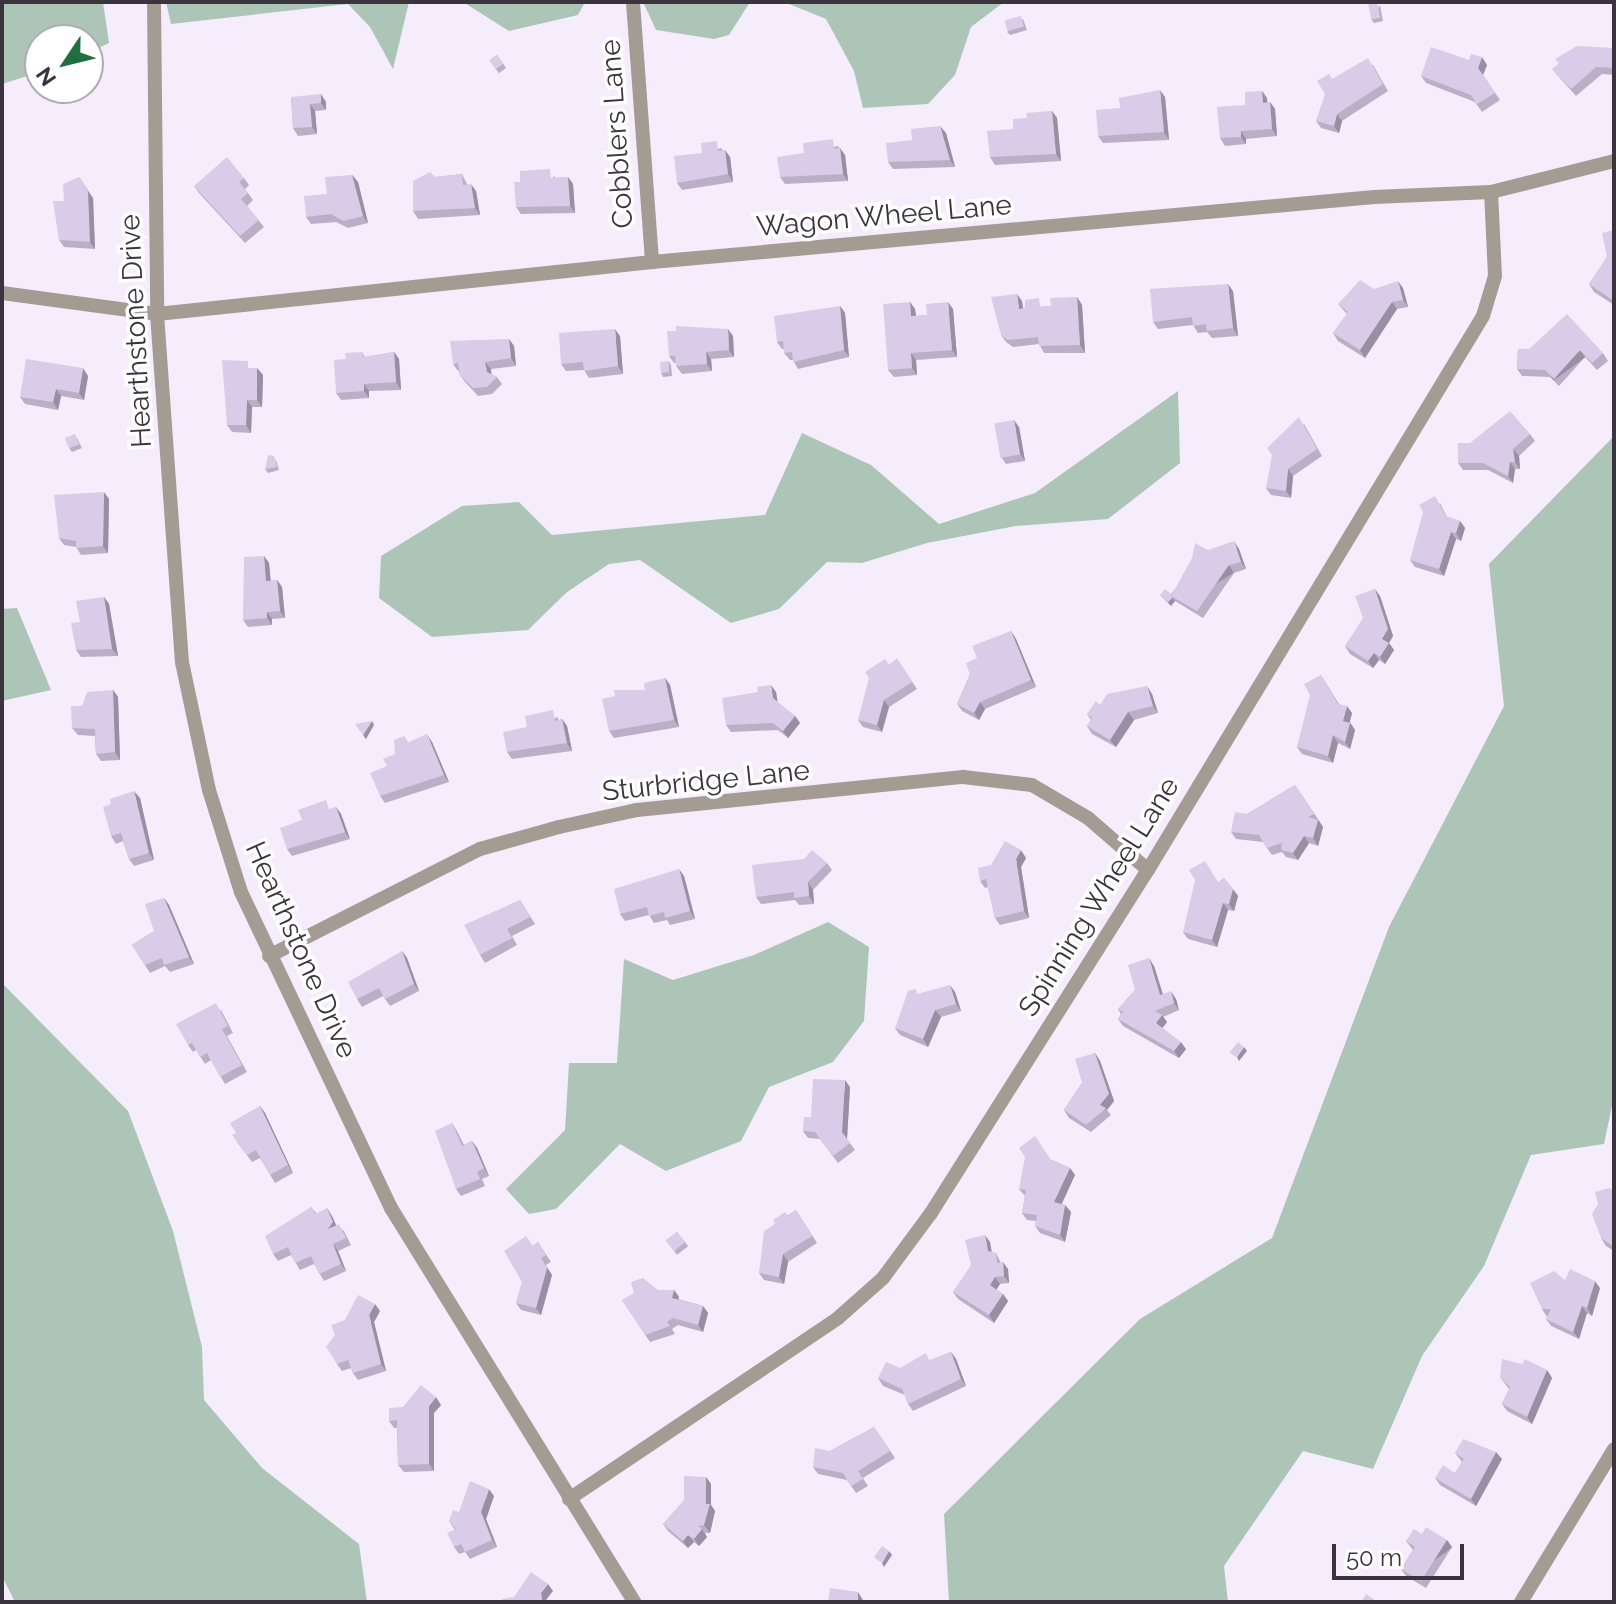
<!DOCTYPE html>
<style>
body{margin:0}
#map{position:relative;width:1616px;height:1604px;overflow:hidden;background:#f5edfc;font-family:Raleway,sans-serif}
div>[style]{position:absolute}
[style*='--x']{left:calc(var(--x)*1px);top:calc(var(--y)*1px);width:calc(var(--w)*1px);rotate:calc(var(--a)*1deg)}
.green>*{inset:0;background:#adc5b6}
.minor>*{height:14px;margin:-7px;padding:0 7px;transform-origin:7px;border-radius:7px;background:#a49c93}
.wall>*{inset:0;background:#bbafc8;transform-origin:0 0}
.shaded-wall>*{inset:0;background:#998ea3;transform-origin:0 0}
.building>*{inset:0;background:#dacbe9;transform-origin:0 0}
span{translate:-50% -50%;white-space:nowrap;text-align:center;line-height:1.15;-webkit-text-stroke:7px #fefefe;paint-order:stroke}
.street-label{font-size:28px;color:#39343e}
.frame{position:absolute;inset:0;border:4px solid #39343e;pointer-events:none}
.north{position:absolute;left:24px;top:24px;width:80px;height:80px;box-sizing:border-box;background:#fefefe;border:2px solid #afadb1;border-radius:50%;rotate:235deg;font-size:22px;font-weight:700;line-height:32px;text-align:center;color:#39343e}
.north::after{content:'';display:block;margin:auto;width:28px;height:36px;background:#1f6f40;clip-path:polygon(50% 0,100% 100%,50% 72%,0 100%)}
.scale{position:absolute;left:1332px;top:1544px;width:132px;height:36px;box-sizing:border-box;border:4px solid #39343e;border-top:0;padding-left:10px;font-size:24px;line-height:28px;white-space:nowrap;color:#39343e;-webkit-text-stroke:6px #fefefe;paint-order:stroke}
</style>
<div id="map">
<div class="green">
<i style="clip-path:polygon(2px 2px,103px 2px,109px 43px,88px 53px,88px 40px,40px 40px,40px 72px,2px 84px)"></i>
<i style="clip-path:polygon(166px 2px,409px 2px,393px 69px,370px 27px,348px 4px,171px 24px)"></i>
<i style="clip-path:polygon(463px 2px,585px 2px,578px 15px,509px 31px)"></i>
<i style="clip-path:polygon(643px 2px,750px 2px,729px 35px,714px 39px,656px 30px)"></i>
<i style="clip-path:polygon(784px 2px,1004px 2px,971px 27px,955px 75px,928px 104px,863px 108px,854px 71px,826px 19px)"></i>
<i style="clip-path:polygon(1178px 391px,1180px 463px,1108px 519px,1016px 526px,927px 543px,862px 563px,827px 562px,779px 609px,731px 623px,640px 560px,609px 564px,567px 592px,528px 630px,432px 637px,379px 598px,381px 556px,462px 506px,519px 502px,552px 535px,765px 515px,802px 433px,871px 465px,939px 524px,1035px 493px)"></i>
<i style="clip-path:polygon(1614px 436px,1614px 1096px,1604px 1144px,1531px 1155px,1484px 1266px,1422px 1356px,1373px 1469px,1303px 1451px,1224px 1566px,1228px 1602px,949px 1602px,944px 1514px,1140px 1319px,1272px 1238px,1389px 927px,1504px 706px,1489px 564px)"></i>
<i style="clip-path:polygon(17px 608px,51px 690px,2px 701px,2px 609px)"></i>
<i style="clip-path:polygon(828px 922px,869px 947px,864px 1021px,833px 1062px,769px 1087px,741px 1141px,666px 1171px,620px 1144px,556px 1209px,529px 1214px,506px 1189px,565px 1130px,569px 1063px,617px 1063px,624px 959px,673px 980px,754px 955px)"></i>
<i style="clip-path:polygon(2px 983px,128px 1111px,173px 1231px,202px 1347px,204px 1400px,262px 1468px,359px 1544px,367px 1602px,15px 1602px,2px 1576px)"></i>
</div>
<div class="minor">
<i style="--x:154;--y:2;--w:312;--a:89.4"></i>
<i style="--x:157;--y:314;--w:349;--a:85.9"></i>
<i style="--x:182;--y:662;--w:131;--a:78.1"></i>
<i style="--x:209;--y:790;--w:107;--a:72.6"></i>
<i style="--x:241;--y:892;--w:350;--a:64.6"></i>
<i style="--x:391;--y:1208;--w:463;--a:58.3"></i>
<i style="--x:633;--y:2;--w:261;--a:85.8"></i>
<i style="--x:2;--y:293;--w:156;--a:7.7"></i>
<i style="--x:157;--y:314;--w:498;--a:-6"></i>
<i style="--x:652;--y:262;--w:725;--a:-5.14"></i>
<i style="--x:1374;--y:197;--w:117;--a:-2.4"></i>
<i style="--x:1491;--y:192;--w:127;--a:-14.1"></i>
<i style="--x:269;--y:956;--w:237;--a:-26.9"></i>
<i style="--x:480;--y:849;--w:82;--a:-15.6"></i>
<i style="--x:559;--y:827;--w:80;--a:-12.3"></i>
<i style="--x:637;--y:810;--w:328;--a:-5.8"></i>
<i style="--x:963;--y:777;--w:69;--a:6.6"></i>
<i style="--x:1032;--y:785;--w:65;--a:30.5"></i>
<i style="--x:1088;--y:818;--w:79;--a:40.9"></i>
<i style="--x:569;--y:1499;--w:324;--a:-33.9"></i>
<i style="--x:838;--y:1318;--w:60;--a:-41.6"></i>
<i style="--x:883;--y:1278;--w:81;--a:-53.6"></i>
<i style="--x:931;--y:1213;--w:406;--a:-57.7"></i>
<i style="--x:1148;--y:870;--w:647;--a:-58.84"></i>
<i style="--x:1483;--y:316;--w:42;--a:-73.3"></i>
<i style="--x:1495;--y:276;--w:84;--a:-92.7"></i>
<i style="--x:1521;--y:1602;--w:179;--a:-58.7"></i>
</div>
<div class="wall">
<i style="clip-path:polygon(1380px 5px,1383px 21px,1374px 23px,1371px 19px)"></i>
<i style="clip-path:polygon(1023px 19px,1027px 30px,1010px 35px,1007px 32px)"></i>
<i style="clip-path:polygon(1614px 48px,1614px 75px,1602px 74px,1576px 96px,1552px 69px)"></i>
<i style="left:497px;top:55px;width:16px;height:9px;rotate:55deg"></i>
<i style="clip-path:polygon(1469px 60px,1487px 65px,1483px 75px,1500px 100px,1482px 112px,1475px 102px,1426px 83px,1421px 76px)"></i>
<i style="clip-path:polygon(1373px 65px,1388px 91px,1342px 121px,1339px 133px,1321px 128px,1316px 121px,1332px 79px)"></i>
<i style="clip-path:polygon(1262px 91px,1267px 98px,1267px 102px,1270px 102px,1275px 109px,1277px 136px,1246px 139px,1246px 144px,1225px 146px,1220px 138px,1245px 105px)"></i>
<i style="clip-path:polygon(291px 97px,326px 102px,326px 110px,315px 111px,317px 134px,298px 136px,293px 128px)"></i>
<i style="clip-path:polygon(1165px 97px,1169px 140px,1103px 143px,1098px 136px,1120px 108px)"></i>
<i style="clip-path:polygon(1052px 111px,1057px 118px,1061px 161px,995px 165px,990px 157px,1013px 129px,1027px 118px)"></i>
<i style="clip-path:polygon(946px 133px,955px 167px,893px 169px,888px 162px,912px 140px)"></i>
<i style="clip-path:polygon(838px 146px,845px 155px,848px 181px,785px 184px,780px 177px,804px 153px)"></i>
<i style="clip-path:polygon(722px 148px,722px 150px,725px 150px,730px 157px,733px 182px,682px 190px,677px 183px,702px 153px)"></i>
<i style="clip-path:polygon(462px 174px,467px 184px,476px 191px,480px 215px,418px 219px,413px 211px,435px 177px)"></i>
<i style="clip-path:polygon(352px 175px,358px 182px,368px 223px,348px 228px,336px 222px,311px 224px,306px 217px,327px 194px)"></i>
<i style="clip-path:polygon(555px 176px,555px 178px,568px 177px,573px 184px,575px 213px,521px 214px,516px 207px)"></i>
<i style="clip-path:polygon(244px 178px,249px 185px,245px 189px,253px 200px,247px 206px,264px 227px,245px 243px,199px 193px,194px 186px)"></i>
<i style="clip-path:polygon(93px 198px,95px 249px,64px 247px,59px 240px)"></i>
<i style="clip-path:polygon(1614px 230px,1614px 305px,1594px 292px,1589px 284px,1607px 257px)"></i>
<i style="clip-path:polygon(1403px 288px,1408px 307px,1397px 309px,1365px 358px,1338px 341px,1333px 333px,1347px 314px,1338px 304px,1374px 289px)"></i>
<i style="clip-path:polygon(1233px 291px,1238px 336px,1212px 338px,1207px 332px,1198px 333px,1193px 325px,1158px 329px,1153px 322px)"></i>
<i style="clip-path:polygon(1077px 297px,1082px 305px,1085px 353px,1044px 353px,1039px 344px,1013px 347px,1006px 342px,1001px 335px,1022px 301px,1023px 308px,1051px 306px)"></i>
<i style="clip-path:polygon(910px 302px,915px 309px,916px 316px,927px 315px,953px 309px,957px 357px,916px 360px,917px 375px,894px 377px,888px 370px)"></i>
<i style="clip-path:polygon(840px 306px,845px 313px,849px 357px,798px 369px,793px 360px,790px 360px,784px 353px,784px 349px,782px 349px,777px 342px)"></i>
<i style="clip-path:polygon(620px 336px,623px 374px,589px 378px,584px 370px,566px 371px,561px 364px)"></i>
<i style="clip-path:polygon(733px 336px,734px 357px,711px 359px,712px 371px,682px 374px,676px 366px,676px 363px,674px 363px,669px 356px)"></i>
<i style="clip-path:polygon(509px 339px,514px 346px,516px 366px,491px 369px,491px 374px,497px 377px,502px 384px,492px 394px,478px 396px,465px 382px,460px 375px,459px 371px,458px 371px,453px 364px)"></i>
<i style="clip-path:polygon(1518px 349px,1603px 353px,1608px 361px,1597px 370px,1585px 357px,1559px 386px,1550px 377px,1522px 376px,1517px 369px)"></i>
<i style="clip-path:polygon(362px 352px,365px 357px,394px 352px,399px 359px,401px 390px,369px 391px,369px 398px,341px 400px,336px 393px,346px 359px)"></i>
<i style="clip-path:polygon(669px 361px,671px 365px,672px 376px,663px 377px,661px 373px)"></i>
<i style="clip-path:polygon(253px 368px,257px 368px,263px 375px,262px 407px,252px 407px,251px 433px,232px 432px,227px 425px)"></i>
<i style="clip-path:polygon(88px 376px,84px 400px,61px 396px,58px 410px,25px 404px,20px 397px)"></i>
<i style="clip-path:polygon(1304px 424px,1322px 456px,1293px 476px,1291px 498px,1271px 495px,1266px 488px)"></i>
<i style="clip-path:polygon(1019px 427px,1025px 461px,1006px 464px,1001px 457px)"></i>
<i style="clip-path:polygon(1530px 434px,1535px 441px,1519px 456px,1520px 469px,1515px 469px,1513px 483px,1488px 470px,1463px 470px,1458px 463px,1470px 443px)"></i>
<i style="clip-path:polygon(77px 438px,82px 448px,72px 452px,69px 448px)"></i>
<i style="clip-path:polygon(276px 460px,279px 470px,268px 473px,265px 469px)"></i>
<i style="clip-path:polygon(109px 499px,108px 553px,81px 555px,76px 547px,64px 545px,59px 538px)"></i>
<i style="clip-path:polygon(1440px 503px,1447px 517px,1460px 521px,1465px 528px,1461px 541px,1456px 539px,1444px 576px,1415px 567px,1410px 560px)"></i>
<i style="clip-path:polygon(1239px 549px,1246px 569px,1234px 573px,1203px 618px,1175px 601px,1171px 606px,1160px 595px,1171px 594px,1208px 550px)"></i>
<i style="clip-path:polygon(264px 556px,269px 563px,271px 581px,277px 580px,282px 587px,285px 618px,272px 619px,272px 625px,248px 627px,243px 620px)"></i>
<i style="clip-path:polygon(1380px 596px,1393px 636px,1389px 643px,1394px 650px,1385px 664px,1379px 660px,1373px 668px,1350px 654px,1345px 646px)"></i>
<i style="clip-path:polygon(104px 597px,109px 604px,118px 656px,81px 657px,76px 650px,80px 622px)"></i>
<i style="clip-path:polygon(1011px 631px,1016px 639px,1036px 687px,985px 709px,979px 720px,962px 711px,957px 704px,977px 658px)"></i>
<i style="clip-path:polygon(897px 659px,917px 689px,889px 707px,882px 732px,863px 727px,858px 720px,889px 665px)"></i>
<i style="clip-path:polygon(1321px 675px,1339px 704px,1352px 713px,1350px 722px,1355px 730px,1350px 749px,1338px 743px,1333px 763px,1302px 754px,1297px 747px)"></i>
<i style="clip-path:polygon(665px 678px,670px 685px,679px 727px,614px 738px,609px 731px,645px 690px)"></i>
<i style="clip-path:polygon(113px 690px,118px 697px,120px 760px,101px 761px,96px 754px,95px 736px,78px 735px,72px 728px,82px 706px)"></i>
<i style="clip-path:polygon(758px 692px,776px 692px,777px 702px,795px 716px,800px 723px,788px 738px,778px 730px,731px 732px,726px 725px)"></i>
<i style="clip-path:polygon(1152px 694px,1158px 713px,1134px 720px,1116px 747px,1092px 734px,1087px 726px,1091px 720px,1087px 714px,1100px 705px)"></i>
<i style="clip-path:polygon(558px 717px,558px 720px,562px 719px,567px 726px,572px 751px,512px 759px,507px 752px,527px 727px)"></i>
<i style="clip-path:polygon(404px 736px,408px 743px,432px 742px,449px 782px,385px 803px,380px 796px,387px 766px,395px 754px)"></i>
<i style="clip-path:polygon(1295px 785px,1323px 827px,1318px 846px,1309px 843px,1298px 860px,1286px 857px,1282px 852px,1272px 855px,1263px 842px,1236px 839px,1231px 832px,1247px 814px)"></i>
<i style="clip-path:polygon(140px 798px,154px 860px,134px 866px,129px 859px,123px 841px,116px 844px,111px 836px)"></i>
<i style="clip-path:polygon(336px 807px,341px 814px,350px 839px,292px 856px,287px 849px,332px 809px)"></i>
<i style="clip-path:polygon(1026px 858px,1021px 867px,1029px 918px,1000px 925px,995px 918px,988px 887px,985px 888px,980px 881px)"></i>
<i style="clip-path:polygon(827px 863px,832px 870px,813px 890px,814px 904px,799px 905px,795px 900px,761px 904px,756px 897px)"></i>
<i style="clip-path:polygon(684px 876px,695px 919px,670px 925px,667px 920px,654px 923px,649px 915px,625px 921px,620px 914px)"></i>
<i style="clip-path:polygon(1224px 878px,1238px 896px,1234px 911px,1228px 910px,1217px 947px,1188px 939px,1183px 932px,1219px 882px)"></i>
<i style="clip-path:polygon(164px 898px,169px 905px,194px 964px,170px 972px,165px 966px,150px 973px,132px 945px,154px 931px)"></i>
<i style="clip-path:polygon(520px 900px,535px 924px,512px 936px,517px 945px,485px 963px,480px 955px)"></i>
<i style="clip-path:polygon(402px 951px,407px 958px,419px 991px,390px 1006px,383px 996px,362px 1007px,357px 999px)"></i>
<i style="clip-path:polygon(1154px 966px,1163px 994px,1176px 999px,1179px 1010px,1163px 1017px,1167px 1022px,1162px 1028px,1186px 1049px,1179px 1058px,1123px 1026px,1118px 1019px,1121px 1014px,1118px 1009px,1135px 990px)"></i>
<i style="clip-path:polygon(955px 992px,961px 1011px,941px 1017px,928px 1047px,900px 1035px,895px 1028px,919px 994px)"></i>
<i style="clip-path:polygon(221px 1010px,233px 1033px,227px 1036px,247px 1072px,225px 1084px,211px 1060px,205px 1064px,196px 1050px,193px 1052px,188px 1045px)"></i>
<i style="clip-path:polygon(1095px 1053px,1100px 1061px,1114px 1101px,1107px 1110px,1111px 1115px,1091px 1132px,1069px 1118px,1064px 1110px,1082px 1083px)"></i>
<i style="clip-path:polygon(850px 1087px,847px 1139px,855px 1150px,838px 1163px,820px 1139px,808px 1138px,803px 1131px,811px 1117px)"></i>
<i style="clip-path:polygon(260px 1106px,265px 1113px,293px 1173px,275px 1183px,260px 1158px,252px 1162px,237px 1142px,236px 1133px)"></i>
<i style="clip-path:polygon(452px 1123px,457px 1131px,464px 1145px,472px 1141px,477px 1148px,489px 1176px,482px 1179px,485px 1186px,461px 1196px,456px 1189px)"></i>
<i style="clip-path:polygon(1052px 1160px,1070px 1168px,1075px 1175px,1061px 1204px,1065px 1205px,1071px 1212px,1065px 1242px,1040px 1233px,1035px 1226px,1036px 1221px,1027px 1220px,1022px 1213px,1025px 1196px,1019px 1189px)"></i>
<i style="clip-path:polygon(1614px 1191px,1614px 1251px,1606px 1246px,1601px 1238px)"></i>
<i style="clip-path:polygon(311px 1207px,316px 1213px,332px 1216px,336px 1225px,344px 1231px,351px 1245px,338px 1251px,346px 1271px,324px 1281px,314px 1264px,300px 1270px,291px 1255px,278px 1261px,273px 1254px)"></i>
<i style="clip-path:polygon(796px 1210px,817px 1243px,788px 1262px,784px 1284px,764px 1280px,759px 1273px,775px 1224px)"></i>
<i style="left:677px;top:1232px;width:18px;height:14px;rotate:52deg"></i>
<i style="clip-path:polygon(538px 1242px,551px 1262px,546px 1265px,552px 1275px,541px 1315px,521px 1310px,516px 1303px,533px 1246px)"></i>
<i style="clip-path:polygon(990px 1242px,991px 1252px,996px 1253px,1001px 1263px,1008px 1269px,1009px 1283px,1000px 1284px,996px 1289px,1003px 1294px,1008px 1301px,994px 1323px,958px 1299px,953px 1292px)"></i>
<i style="clip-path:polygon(1565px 1280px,1600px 1288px,1592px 1316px,1587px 1313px,1579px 1339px,1551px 1326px,1546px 1319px,1547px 1317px,1542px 1309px)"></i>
<i style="clip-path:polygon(658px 1290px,674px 1290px,679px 1297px,678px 1299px,703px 1306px,708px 1313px,703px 1332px,678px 1325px,672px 1329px,675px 1334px,650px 1342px,622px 1300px)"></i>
<i style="clip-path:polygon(380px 1311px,374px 1322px,386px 1371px,358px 1380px,353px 1373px,351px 1368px,342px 1371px,337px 1364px)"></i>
<i style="clip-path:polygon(951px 1352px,956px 1359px,966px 1386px,913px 1411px,908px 1404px,905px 1395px,883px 1386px,878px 1378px,900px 1368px,931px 1360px)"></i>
<i style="clip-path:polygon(1547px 1370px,1552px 1378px,1532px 1424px,1507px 1411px,1502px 1404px,1509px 1389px,1500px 1377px)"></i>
<i style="clip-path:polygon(441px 1405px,434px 1413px,434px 1471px,404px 1472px,398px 1465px,397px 1428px,394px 1428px,389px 1421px)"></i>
<i style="clip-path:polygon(874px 1427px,895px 1458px,863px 1478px,868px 1486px,856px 1493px,847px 1480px,818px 1474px,813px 1467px,830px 1451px)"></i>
<i style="clip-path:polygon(1455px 1453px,1502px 1459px,1476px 1506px,1440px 1485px,1435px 1478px,1455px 1473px,1462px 1462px)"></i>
<i style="clip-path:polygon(706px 1477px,711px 1484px,711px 1505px,715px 1511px,710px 1533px,705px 1533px,707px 1537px,699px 1546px,694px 1542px,688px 1548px,668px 1531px,663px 1524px)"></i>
<i style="clip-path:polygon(494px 1496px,486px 1519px,497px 1547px,470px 1559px,465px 1552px,459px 1554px,454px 1547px,455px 1530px,449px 1521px,459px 1512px)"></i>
<i style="clip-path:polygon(1422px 1534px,1452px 1547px,1426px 1588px,1406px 1576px,1401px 1569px,1413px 1550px,1406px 1541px)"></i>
</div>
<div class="shaded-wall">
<i style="clip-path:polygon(1482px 57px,1487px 65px,1483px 75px,1478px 68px)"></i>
<i style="clip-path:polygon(1160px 90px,1165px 97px,1169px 140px,1164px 132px)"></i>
<i style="clip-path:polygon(1262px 91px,1267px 98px,1268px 110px,1263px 103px)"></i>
<i style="clip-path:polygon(321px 94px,326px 102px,326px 110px,321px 103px)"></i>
<i style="clip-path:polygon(1270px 102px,1275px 109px,1277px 136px,1272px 129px)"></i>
<i style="clip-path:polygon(310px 104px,315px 111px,317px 134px,312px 127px)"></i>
<i style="clip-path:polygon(1052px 111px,1057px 118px,1061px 161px,1056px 154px)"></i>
<i style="clip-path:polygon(1337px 114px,1342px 121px,1339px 133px,1334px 126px)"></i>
<i style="clip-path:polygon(940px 126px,946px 133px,955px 167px,950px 160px)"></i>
<i style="clip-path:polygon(1241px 131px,1246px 139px,1246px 144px,1241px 137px)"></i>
<i style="clip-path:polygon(840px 148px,845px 155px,848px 181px,843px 174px)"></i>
<i style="clip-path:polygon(725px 150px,730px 157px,733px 182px,728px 174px)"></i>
<i style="clip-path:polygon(352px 175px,358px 182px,368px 223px,363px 216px)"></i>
<i style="clip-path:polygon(79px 177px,93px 198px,95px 249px,90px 242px)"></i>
<i style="clip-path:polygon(568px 177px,573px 184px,575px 213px,570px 206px)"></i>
<i style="clip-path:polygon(471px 184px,476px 191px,480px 215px,475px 208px)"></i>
<i style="clip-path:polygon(1398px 281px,1403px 288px,1408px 307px,1403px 300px)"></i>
<i style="clip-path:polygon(1228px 284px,1233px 291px,1238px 336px,1233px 328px)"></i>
<i style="clip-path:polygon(1017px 294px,1022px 301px,1024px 316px,1019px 309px)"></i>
<i style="clip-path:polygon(1077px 297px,1082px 305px,1085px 353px,1080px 345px)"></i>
<i style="clip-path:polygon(910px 302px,915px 309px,917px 323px,911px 316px)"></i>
<i style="clip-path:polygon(948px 302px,953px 309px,957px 357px,952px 350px)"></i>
<i style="clip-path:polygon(1392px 302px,1397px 309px,1365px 358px,1360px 350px)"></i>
<i style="clip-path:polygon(840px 306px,845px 313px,849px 357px,844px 350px)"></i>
<i style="clip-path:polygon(615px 329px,620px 336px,623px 374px,618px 366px)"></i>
<i style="clip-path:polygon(728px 329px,733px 336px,734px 357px,729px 350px)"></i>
<i style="clip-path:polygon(509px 339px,514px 346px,516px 366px,511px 358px)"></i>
<i style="left:1580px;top:350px;width:9px;height:39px;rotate:54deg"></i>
<i style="clip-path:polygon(394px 352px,399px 359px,401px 390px,396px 382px)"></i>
<i style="clip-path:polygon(706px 352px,711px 359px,712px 371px,707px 364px)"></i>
<i style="clip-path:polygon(911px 353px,916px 360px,917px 375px,912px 368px)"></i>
<i style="clip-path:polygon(485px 362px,491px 369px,492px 379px,487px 372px)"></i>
<i style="clip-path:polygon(83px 368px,88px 376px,84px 400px,79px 393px)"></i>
<i style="clip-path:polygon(257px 368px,263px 375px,262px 407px,257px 400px)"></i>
<i style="clip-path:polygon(364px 384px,369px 391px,369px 398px,364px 391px)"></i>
<i style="clip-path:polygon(56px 389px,61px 396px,58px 410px,53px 402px)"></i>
<i style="clip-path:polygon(247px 400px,252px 407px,251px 433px,246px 425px)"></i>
<i style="clip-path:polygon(1014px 420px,1019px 427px,1025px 461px,1020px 454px)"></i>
<i style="clip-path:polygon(1513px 449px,1519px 456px,1520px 469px,1515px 462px)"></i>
<i style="clip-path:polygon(1510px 462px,1515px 469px,1513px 483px,1508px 476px)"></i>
<i style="clip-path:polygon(1288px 469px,1293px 476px,1291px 498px,1286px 491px)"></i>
<i style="clip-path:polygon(104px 492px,109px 499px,108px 553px,103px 546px)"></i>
<i style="clip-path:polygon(1460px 521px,1465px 528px,1461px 541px,1456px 533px)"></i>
<i style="clip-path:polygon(1451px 532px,1456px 539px,1444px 576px,1439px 569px)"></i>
<i style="clip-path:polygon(1234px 541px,1239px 549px,1246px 569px,1241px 562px)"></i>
<i style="clip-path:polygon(264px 556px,269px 563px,271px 588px,266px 581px)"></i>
<i style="left:1229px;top:565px;width:9px;height:56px;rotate:58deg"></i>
<i style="clip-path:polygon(277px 580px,282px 587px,285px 618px,280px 611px)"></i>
<i style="clip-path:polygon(1375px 589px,1380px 596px,1393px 636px,1389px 643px,1394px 650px,1385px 664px,1380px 657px,1382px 639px)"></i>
<i style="clip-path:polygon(104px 597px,109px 604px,118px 656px,112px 649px)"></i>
<i style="clip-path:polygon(1172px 598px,1175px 601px,1171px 606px,1168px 602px)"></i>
<i style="clip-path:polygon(267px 612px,272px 619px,272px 625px,267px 618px)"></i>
<i style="clip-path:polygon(1011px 631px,1016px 639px,1036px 687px,1031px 680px)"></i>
<i style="clip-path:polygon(1374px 653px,1379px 660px,1373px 668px,1368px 661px)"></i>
<i style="clip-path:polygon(665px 678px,670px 685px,679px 727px,674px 720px)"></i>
<i style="clip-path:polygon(771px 685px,776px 692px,778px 705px,773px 698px)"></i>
<i style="clip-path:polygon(1147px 686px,1152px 694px,1158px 713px,1153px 706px)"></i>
<i style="clip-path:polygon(113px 690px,118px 697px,120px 760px,115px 752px)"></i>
<i style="clip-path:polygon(884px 700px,889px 707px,882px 732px,877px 725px)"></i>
<i style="clip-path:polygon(980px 702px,985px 709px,979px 720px,974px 713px)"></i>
<i style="clip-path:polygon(1347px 706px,1352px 713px,1348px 728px,1343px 721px)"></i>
<i style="clip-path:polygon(1128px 712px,1134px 720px,1116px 747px,1110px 740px)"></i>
<i style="clip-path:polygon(795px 716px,800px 723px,788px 738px,783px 731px)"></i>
<i style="clip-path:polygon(562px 719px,567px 726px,572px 751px,567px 743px)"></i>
<i style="clip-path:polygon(372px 721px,374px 725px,366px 739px,363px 735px)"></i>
<i style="clip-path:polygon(1350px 723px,1355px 730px,1350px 749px,1345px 742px)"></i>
<i style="clip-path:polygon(427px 734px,432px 742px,449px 782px,444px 775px)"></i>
<i style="clip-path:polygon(1333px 735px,1338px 743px,1333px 763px,1328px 756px)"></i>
<i style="clip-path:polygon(1295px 785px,1323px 827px,1318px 846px,1313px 838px,1318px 820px)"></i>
<i style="clip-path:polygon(134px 791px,140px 798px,154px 860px,149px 853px)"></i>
<i style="clip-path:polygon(336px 807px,341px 814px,350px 839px,345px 832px)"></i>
<i style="clip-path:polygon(1304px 836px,1309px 843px,1298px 860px,1293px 853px)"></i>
<i style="clip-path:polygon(1021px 850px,1026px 858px,1021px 867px,1029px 918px,1024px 911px,1016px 859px)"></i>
<i style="clip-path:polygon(679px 869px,684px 876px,695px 919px,690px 911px)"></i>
<i style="clip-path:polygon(808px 882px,813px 890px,814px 904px,809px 896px)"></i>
<i style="clip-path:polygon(1233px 889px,1238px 896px,1234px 911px,1229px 904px)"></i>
<i style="clip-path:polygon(164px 898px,169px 905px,194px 964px,189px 957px)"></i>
<i style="clip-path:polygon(1223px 903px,1228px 910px,1217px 947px,1212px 940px)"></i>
<i style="clip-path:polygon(402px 951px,407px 958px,419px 991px,414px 984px)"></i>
<i style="clip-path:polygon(1149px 958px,1154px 966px,1165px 1002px,1160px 995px)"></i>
<i style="clip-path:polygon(950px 985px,955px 992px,961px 1011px,956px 1004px)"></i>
<i style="clip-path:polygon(1171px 991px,1176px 999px,1179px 1010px,1174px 1003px)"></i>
<i style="clip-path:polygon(935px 1010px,941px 1017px,928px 1047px,923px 1039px)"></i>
<i style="clip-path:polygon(1162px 1015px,1167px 1022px,1161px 1030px,1156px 1023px)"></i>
<i style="clip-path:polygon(1181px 1042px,1186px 1049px,1179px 1058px,1174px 1051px)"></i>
<i style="clip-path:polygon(1244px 1047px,1247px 1051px,1239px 1061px,1237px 1057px)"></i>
<i style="clip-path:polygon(1095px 1053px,1100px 1061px,1114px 1101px,1107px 1110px,1100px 1105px)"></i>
<i style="clip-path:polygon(845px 1080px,850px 1087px,847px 1139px,842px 1132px)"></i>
<i style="clip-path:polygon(260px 1106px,265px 1113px,293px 1173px,288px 1165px)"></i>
<i style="clip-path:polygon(472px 1141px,477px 1148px,489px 1176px,484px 1168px)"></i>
<i style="clip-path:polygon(1070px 1168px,1075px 1175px,1059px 1210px,1054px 1202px)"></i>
<i style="clip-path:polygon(1065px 1205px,1071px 1212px,1065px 1242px,1060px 1235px)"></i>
<i style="clip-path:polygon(327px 1208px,332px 1216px,338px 1230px,328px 1229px)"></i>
<i style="clip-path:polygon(985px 1235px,990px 1242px,993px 1259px,988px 1251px)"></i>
<i style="clip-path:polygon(333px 1244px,338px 1251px,346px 1271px,341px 1264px)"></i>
<i style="clip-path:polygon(783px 1254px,788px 1262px,784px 1284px,779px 1277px)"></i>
<i style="clip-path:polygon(1003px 1262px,1008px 1269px,1009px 1283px,1004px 1276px)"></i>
<i style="clip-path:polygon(547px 1268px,552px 1275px,541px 1315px,536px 1308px)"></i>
<i style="clip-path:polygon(995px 1277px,1000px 1284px,995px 1292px,990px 1285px)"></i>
<i style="clip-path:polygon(1595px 1281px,1600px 1288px,1592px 1316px,1587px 1308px)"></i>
<i style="clip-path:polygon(674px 1290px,679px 1297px,677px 1305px,672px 1298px)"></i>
<i style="clip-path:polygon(1003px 1294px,1008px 1301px,994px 1323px,989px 1315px)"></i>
<i style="clip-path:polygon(375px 1304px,380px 1311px,374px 1322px,386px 1371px,381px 1364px,369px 1315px)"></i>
<i style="clip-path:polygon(703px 1306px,708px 1313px,703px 1332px,698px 1325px)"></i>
<i style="clip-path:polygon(1582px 1306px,1587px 1313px,1579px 1339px,1573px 1332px)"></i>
<i style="clip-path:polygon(951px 1352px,956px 1359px,966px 1386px,961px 1379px)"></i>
<i style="clip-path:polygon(1547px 1370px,1552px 1378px,1532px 1424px,1527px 1417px)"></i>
<i style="clip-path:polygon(436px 1397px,441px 1405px,434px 1413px,434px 1471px,429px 1464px,429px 1406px)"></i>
<i style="clip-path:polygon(1496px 1452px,1502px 1459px,1476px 1506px,1471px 1499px)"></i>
<i style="clip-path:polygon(706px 1477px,711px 1484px,711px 1505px,715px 1511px,710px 1533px,704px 1525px)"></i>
<i style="clip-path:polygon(489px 1489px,494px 1496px,486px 1519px,497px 1547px,492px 1540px,481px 1512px)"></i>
<i style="clip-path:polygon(702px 1529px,707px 1537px,699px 1546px,694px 1539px)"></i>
<i style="clip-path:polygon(688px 1535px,694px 1542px,688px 1548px,683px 1541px)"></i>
<i style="left:1447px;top:1540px;width:9px;height:49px;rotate:54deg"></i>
<i style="clip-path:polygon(889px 1551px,892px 1555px,884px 1567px,882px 1563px)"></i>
<i style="clip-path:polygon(548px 1584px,553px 1591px,546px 1600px,547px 1602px,542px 1602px,541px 1593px)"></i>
<i style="clip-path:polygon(858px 1592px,863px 1600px,863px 1602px,858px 1602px)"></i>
</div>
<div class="building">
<i style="left:1377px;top:2px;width:16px;height:9px;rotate:79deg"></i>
<i style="left:1021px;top:16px;width:11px;height:17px;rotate:75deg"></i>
<i style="clip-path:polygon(1577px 46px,1614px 48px,1614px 68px,1596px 67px,1571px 89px,1552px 69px,1559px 63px,1555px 59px)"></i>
<i style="clip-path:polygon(1431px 47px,1469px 60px,1471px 54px,1482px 57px,1478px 68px,1495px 93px,1477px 104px,1471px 95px,1421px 76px)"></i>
<i style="left:497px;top:55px;width:11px;height:9px;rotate:56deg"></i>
<i style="clip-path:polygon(1368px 58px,1383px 84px,1337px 114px,1334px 126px,1316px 121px,1325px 94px,1317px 81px,1329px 74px,1332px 79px)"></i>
<i style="clip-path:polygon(1160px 90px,1164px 132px,1098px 136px,1096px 110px,1120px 108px,1119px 98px)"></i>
<i style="clip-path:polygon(1262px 91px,1263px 103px,1270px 102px,1272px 129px,1241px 131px,1241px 137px,1220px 138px,1217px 107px,1245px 105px,1245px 92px)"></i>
<i style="clip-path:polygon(321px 94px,321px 103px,310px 104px,312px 127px,293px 128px,291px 97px)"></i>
<i style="clip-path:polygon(1052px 111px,1056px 154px,990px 157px,987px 131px,1013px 129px,1013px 119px,1027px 118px,1026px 113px)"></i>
<i style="clip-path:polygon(940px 126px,950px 160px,888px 162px,886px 143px,912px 140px,911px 129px)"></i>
<i style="clip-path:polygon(833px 139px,834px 149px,840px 148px,843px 174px,780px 177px,777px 157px,804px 153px,803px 143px)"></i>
<i style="clip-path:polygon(717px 141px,718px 151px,725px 150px,728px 174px,677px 183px,674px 156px,702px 153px,701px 143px)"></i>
<i style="clip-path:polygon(227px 157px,244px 178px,239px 182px,248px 193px,241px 199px,259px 220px,240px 236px,194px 186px)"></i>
<i style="clip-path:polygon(550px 169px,551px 178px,568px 177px,570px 206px,516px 207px,514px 182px,520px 182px,520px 171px)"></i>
<i style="clip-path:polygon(430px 172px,435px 177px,462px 174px,463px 185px,471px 184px,475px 208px,413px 211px,413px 181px)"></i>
<i style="clip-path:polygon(352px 175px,363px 216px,343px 221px,331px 214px,306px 217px,304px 196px,327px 194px,325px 177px)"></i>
<i style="clip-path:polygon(79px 177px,88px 191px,90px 242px,59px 240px,53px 201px,64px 201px,63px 184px)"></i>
<i style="clip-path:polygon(1614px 230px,1614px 301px,1589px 284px,1607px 257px,1602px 233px)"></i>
<i style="clip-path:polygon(1360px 280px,1374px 289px,1398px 281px,1403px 300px,1392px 302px,1360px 350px,1333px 333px,1348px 312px,1338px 304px)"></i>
<i style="clip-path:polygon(1228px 284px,1233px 328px,1207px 331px,1206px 324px,1193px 326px,1192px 317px,1153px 322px,1150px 289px)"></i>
<i style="clip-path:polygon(1017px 294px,1019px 309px,1025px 308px,1025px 300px,1039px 298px,1040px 307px,1051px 306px,1050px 298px,1077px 297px,1080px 345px,1039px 346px,1038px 337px,1008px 340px,1001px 335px,991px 297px)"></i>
<i style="clip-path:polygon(910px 302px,911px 316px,927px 315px,926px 304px,948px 302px,952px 350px,911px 353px,912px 368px,888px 370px,883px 304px)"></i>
<i style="clip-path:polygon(840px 306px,844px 350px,793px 362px,792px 352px,784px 353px,783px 341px,777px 342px,774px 316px)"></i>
<i style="clip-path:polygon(1567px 314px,1603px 353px,1592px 363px,1580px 350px,1554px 379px,1545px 370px,1517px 369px,1518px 349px,1528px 350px)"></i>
<i style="clip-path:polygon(676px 326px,728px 329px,729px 350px,706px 352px,707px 364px,676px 366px,675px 356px,669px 356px,667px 331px,676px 331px)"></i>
<i style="clip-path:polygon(615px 329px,618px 366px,584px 371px,583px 362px,561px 364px,559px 333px)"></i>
<i style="clip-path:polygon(509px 339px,511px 358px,485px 362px,487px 372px,497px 377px,487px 387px,473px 388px,460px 375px,458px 363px,453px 364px,450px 341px)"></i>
<i style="clip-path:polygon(362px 352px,364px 357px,394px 352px,396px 382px,364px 384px,364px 391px,336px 393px,334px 360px,346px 359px,345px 353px)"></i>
<i style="clip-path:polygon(26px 359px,83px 368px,79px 393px,56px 389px,53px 402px,20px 397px)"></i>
<i style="clip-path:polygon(222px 360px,248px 361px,248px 368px,257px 368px,257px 400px,247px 400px,246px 425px,227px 425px)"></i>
<i style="clip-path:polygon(669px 361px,669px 372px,661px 373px,660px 362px)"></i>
<i style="clip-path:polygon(1510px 411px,1530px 434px,1513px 449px,1515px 462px,1510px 462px,1508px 476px,1483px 463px,1458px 463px,1458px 443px,1470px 443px)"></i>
<i style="clip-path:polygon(1299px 417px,1317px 449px,1288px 469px,1286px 491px,1266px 488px,1272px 455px,1267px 448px)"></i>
<i style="left:1014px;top:420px;width:35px;height:20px;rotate:80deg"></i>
<i style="left:75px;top:434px;width:11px;height:11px;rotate:68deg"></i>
<i style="clip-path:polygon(268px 455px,274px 456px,277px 467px,265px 469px)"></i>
<i style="clip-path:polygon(104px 492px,103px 546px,76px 548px,76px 541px,59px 538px,54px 495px)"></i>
<i style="clip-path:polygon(1435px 496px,1446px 516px,1460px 521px,1456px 533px,1451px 532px,1439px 569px,1410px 560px,1423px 512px,1419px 505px)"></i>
<i style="clip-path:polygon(1234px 541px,1241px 562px,1229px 565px,1197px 611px,1171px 596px,1192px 558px,1195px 543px,1208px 550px)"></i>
<i style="clip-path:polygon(264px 556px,266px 581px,277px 580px,280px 611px,267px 612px,267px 618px,243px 620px,244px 557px)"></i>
<i style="clip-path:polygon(1165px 589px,1171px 594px,1172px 598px,1168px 602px,1160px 595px)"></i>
<i style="clip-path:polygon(1375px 589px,1388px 629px,1382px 639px,1389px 643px,1380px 657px,1374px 653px,1368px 661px,1345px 646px,1363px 618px,1355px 596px)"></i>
<i style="clip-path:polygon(104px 597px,112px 649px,76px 650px,71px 623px,80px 622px,76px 601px)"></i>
<i style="clip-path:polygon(1011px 631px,1031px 680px,980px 702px,974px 713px,957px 704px,970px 675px,966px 663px,977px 658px,972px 646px)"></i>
<i style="clip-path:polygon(885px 659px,889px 665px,897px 659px,912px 682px,884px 700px,877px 725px,858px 720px,869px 678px,865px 672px)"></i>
<i style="clip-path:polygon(1321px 675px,1338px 704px,1347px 706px,1343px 721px,1350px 723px,1345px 742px,1333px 735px,1328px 756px,1297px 747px,1310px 695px,1304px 684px)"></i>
<i style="clip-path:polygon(665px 678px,674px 720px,609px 731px,602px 699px,615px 696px,614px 690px,645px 690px,644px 683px)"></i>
<i style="clip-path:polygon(771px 685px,773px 698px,795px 716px,783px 731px,773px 723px,726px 725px,722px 698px,758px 692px,757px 687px)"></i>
<i style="clip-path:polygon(1147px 686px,1153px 706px,1128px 712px,1110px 740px,1087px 726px,1092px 718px,1087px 714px,1096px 701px,1100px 705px,1107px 694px)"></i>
<i style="clip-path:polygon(113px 690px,115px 752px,96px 754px,95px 729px,72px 728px,71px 706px,82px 706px,87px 692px)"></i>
<i style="clip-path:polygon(553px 710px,555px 721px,562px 719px,567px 743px,507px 752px,503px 732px,527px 727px,525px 716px)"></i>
<i style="clip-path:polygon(372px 721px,363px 735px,355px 724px)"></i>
<i style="clip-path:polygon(427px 734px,444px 775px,380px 796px,370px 773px,387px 766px,383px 759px,395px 754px,394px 740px,404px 736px,407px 743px)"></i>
<i style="clip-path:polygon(1295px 785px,1314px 814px,1308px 817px,1318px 820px,1313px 838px,1304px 836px,1293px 853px,1281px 850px,1282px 843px,1267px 848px,1259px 835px,1231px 832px,1235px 812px,1247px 814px)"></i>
<i style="clip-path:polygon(134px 791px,149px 853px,129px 859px,121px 833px,111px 836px,103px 807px,111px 804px,110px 799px)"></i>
<i style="clip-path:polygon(326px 800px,329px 809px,336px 807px,345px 832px,287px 849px,280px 828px,302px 820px,298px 810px)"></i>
<i style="clip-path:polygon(1005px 841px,1021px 850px,1016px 859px,1024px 911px,995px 918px,986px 879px,980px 881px,978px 868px,991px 865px)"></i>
<i style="clip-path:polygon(812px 850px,827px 863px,808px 882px,809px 896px,794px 898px,794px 892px,756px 897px,752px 865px,804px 859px)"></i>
<i style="clip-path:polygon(1205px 861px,1218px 882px,1224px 878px,1233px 889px,1229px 904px,1223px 903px,1212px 940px,1183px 932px,1195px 880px,1189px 870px)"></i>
<i style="clip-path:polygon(679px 869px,690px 911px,665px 918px,664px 912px,649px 916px,647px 907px,620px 914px,614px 889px)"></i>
<i style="clip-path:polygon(164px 898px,189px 957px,164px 965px,162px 958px,145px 965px,132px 945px,154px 931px,145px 904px)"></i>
<i style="clip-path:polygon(520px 900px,530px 917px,507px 929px,512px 938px,480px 955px,464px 925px)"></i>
<i style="clip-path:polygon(402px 951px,414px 984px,385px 999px,379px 988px,357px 999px,348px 982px)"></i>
<i style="clip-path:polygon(1149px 958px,1160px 995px,1171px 991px,1174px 1003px,1155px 1011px,1162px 1015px,1156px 1023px,1181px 1042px,1174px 1051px,1118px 1019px,1123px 1012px,1118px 1009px,1135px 990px,1128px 965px)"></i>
<i style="clip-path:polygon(950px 985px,956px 1004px,935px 1010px,923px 1039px,895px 1028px,908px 991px,916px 989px,917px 994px)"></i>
<i style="clip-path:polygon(216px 1003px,228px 1026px,222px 1029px,242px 1065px,220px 1077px,207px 1053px,200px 1057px,192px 1043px,188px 1045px,176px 1024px)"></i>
<i style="left:1238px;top:1042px;width:8px;height:13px;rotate:40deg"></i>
<i style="clip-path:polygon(1095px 1053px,1109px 1094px,1100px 1105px,1106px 1108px,1086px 1125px,1064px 1110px,1082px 1083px,1075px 1059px)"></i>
<i style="clip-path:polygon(813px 1079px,845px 1080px,842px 1132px,850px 1143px,833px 1156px,815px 1132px,803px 1131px,804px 1117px,811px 1117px)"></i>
<i style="clip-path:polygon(260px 1106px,288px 1165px,270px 1175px,256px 1150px,247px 1155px,232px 1135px,236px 1133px,230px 1123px)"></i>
<i style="clip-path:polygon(452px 1123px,462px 1146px,472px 1141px,484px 1168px,477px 1172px,480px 1179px,456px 1189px,435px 1131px)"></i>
<i style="clip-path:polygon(1035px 1136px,1051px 1160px,1070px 1168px,1054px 1202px,1065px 1205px,1060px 1235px,1035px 1226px,1037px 1215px,1022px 1213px,1026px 1190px,1019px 1189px,1025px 1157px,1019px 1148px)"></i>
<i style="clip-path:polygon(1609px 1188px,1614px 1191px,1614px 1247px,1601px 1238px,1592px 1214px,1598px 1204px,1595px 1192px)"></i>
<i style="clip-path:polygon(311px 1207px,315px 1214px,327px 1208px,333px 1222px,328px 1229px,339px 1224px,346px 1238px,333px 1244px,341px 1264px,319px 1274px,311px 1256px,295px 1263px,288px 1247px,273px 1254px,265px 1236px)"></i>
<i style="clip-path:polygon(796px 1210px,812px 1236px,783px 1254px,779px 1277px,759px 1273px,764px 1231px,775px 1224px,773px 1220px,785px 1212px,788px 1216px)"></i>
<i style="left:677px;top:1232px;width:13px;height:14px;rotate:51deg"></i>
<i style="clip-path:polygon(985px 1235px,988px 1251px,996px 1253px,997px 1263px,1003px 1262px,1004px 1276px,995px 1277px,990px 1285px,1003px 1294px,989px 1315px,953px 1292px,971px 1265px,965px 1240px)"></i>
<i style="clip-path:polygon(526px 1236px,533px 1246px,538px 1242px,546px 1255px,541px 1258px,547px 1268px,536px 1308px,516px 1303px,522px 1282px,504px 1251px)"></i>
<i style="clip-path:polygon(1570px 1269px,1595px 1281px,1587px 1308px,1582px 1306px,1573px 1332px,1546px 1319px,1551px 1309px,1542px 1309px,1530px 1283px,1554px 1271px,1565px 1280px)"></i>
<i style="clip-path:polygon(643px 1278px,658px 1290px,674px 1290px,672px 1298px,703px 1306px,698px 1325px,673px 1318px,667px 1322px,670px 1326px,645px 1335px,622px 1300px,634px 1293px,631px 1282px)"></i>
<i style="clip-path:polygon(358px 1295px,375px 1304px,369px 1315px,381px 1364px,353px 1373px,348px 1360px,337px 1364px,326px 1347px,335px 1335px,331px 1325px,345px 1320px)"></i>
<i style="clip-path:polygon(951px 1352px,961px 1379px,908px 1404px,902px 1389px,878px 1378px,886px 1362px,900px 1368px,926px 1353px,929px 1360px)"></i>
<i style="clip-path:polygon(1502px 1359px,1522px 1364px,1525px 1359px,1547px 1370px,1527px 1417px,1502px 1404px,1510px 1387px,1500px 1377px)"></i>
<i style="clip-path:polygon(421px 1385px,436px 1397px,429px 1406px,429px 1464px,398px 1465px,397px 1420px,389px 1421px,389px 1408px,403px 1407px)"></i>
<i style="clip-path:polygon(874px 1427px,890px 1451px,858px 1471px,863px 1479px,851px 1486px,843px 1473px,813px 1467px,815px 1448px,830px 1451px)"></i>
<i style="clip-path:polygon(1463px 1439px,1496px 1452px,1471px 1499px,1435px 1478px,1443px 1465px,1455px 1473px,1464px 1459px,1455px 1453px)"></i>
<i style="clip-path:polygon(684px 1476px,706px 1477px,706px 1504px,710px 1504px,704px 1525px,698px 1526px,702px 1529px,694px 1539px,688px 1535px,683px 1541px,663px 1524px,684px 1500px)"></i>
<i style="clip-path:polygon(470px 1481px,489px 1489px,481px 1512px,492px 1540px,465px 1552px,461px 1544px,454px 1547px,447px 1533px,456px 1529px,449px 1521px,453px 1510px,459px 1512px)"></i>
<i style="clip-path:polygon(1426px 1527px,1447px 1540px,1421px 1581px,1401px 1569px,1415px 1547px,1406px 1541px,1414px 1529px,1422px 1534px)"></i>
<i style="left:882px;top:1546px;width:9px;height:14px;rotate:36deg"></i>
<i style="clip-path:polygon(531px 1572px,548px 1584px,541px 1593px,542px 1602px,503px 1602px,502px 1599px,514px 1597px)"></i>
<i style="clip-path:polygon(830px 1588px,858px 1592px,858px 1602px,828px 1602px)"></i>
<i style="clip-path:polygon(1366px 1594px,1378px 1602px,1361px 1602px)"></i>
</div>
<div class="street-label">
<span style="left:617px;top:134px;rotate:-94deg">Cobblers Lane</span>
<span style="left:884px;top:216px;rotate:-5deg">Wagon Wheel Lane</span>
<span style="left:136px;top:331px;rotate:-93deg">Hearthstone Drive</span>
<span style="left:706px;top:781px;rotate:-6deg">Sturbridge Lane</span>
<span style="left:1099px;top:897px;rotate:-58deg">Spinning Wheel Lane</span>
<span style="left:301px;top:950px;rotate:66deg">Hearthstone Drive</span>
</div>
<div class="frame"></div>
<div class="north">N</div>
<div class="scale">50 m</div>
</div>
